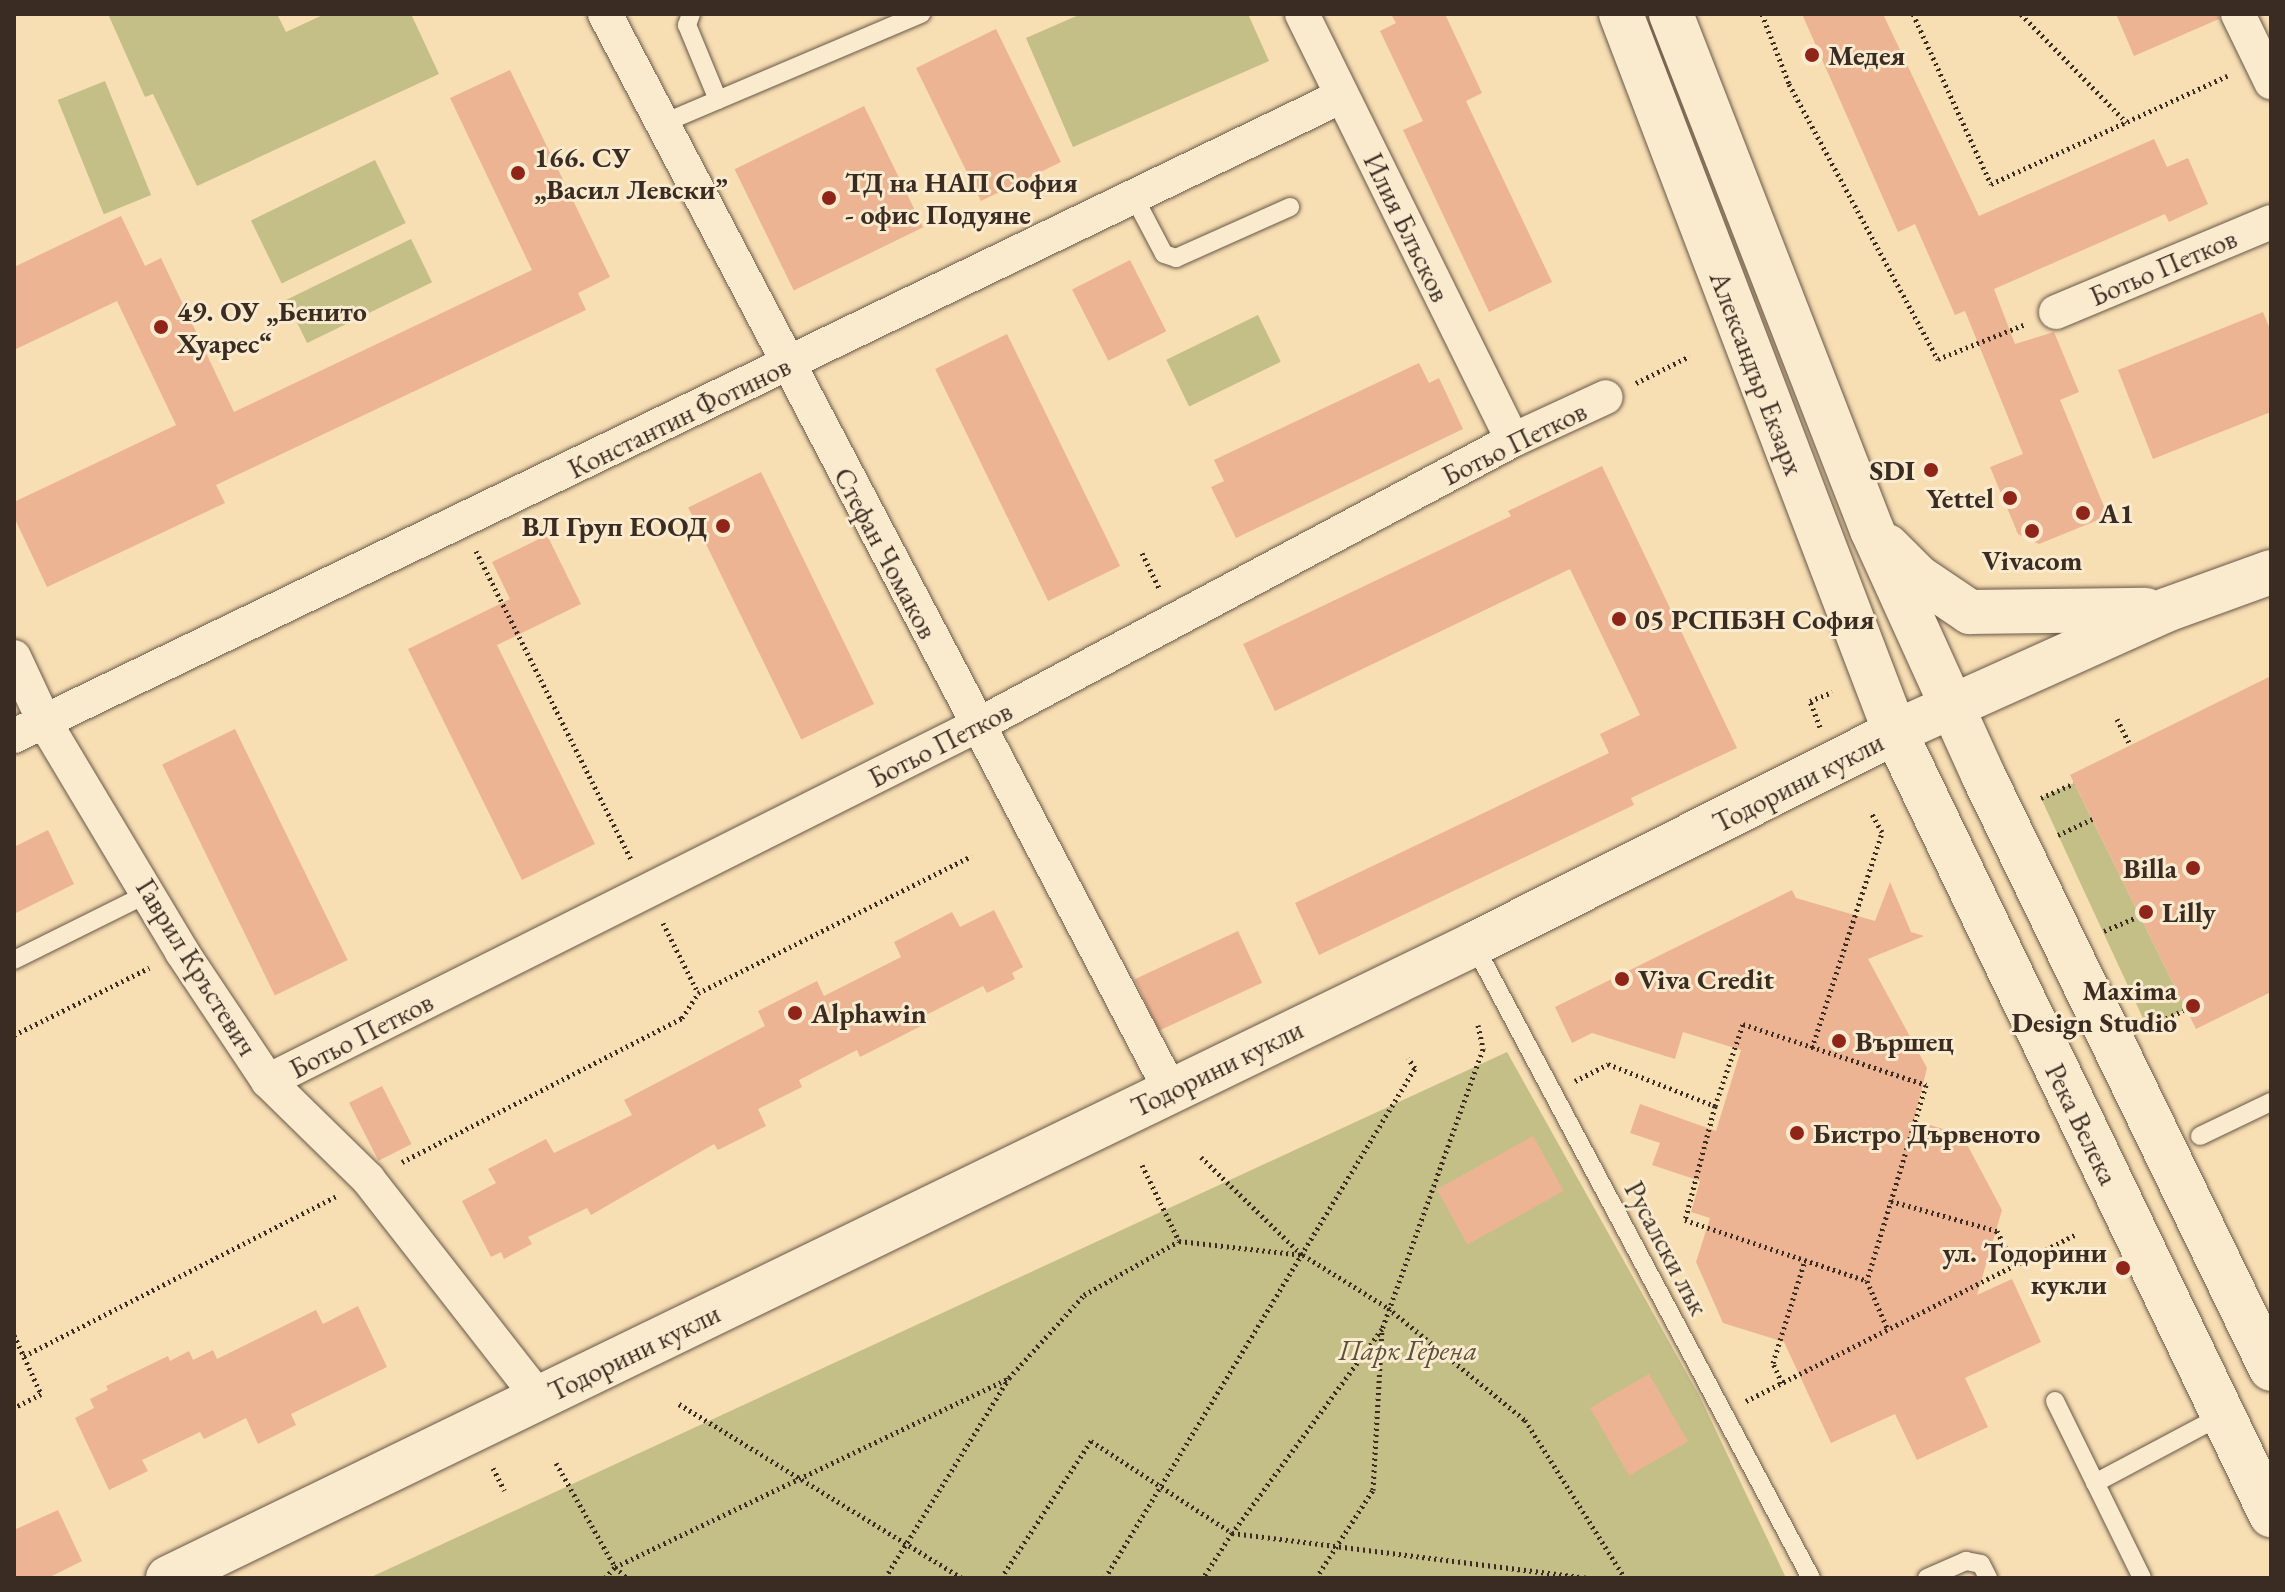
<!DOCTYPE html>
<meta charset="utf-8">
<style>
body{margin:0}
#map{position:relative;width:2285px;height:1592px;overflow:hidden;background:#f7deb3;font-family:"EB Garamond",serif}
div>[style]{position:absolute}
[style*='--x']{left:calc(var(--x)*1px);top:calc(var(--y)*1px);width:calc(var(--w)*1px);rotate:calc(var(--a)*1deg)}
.green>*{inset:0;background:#c4bf87;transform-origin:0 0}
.building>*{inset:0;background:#edb493;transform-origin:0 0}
.path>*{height:5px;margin-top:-2.5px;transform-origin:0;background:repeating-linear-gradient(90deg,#3a2c23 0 2px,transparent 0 6px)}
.roads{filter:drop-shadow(0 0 2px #695847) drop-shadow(0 0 2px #695847)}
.service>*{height:18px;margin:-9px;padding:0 9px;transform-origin:9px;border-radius:9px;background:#faeace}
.minor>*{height:34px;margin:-17px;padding:0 17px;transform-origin:17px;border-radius:17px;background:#faeace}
.tertiary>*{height:44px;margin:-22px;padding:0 22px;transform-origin:22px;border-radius:22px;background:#faeace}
.dots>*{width:22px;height:22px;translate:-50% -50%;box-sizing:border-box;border:4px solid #faeace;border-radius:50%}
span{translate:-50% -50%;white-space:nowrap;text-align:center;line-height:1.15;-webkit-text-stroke:6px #faeace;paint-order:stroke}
.poi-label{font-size:28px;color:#3a2c23;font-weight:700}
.left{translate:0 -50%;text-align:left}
.right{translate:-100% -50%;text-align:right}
.street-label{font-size:28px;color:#3a2c23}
.park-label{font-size:28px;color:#5c513c;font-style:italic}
.frame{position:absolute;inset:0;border:16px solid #3a2c23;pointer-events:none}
</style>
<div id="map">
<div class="green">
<i style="clip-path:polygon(108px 14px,277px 14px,286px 32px,325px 14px,411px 14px,439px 74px,197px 186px,153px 94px,145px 97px)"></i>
<i style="clip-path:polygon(1081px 14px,1248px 14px,1269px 61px,1073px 147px,1026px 38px)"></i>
<i style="left:105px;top:81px;width:123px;height:51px;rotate:68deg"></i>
<i style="left:375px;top:160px;width:70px;height:138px;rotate:64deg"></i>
<i style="left:411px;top:239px;width:48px;height:139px;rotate:64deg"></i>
<i style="left:1258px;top:315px;width:52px;height:102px;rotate:64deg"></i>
<i style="clip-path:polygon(2074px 783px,2186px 1009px,2147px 1027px,2041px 798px)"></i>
<i style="clip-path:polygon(1507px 1052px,1700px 1397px,1786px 1578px,369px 1578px)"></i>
</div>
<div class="building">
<i style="clip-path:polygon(1391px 14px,1445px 14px,1482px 93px,1466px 101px,1552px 282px,1489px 312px,1403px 130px,1423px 121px,1380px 31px,1396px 23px)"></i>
<i style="clip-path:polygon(1802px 14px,1883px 14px,1979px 216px,2154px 139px,2167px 167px,2188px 158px,2208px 204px,2169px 222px,2165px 214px,1994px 289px,2015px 344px,2054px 332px,2079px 392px,2060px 400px,2108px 516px,2039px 544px,2018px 534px,1990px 467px,2023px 454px,1965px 311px,1955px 315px,1915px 224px,1898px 232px)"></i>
<i style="clip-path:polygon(2116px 14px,2218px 14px,2219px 19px,2134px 56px)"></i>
<i style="left:996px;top:29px;width:148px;height:89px;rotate:64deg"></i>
<i style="clip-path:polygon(510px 70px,610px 277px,578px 293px,586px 310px,216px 485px,225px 503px,47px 587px,14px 517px,14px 502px,176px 425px,117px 301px,14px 350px,14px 267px,121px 216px,145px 266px,161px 258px,234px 412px,532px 270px,450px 98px)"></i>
<i style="left:864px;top:106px;width:135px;height:144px;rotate:64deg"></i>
<i style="left:1130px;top:260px;width:80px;height:65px;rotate:63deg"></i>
<i style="clip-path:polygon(2263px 312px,2271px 332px,2271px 412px,2153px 459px,2118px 370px)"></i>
<i style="left:1007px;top:334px;width:258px;height:80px;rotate:64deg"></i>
<i style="clip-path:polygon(1419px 363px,1429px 383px,1439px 378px,1463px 429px,1236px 538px,1211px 487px,1224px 481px,1214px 460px)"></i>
<i style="clip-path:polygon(1602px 466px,1737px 748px,1631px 798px,1634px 805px,1319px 955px,1295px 903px,1609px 753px,1600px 734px,1640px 715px,1570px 569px,1275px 711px,1243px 644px,1511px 516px,1508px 511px)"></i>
<i style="left:761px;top:472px;width:258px;height:81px;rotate:64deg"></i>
<i style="clip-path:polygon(547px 535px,581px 604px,497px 645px,595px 844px,522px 880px,408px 649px,510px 599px,492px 562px)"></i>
<i style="clip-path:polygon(2271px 676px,2271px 992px,2196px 1029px,2070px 775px)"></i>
<i style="left:235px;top:729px;width:257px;height:81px;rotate:64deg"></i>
<i style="clip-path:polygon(48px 830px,74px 884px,14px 914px,14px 847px)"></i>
<i style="clip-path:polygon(1890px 882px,1911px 932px,1924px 936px,1868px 959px,1927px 1068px,1914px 1120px,1962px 1135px,2002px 1210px,1977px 1295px,2012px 1279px,2041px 1342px,1965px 1378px,1988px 1427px,1917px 1460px,1895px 1414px,1831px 1443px,1784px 1342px,1723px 1323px,1696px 1262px,1710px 1218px,1691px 1212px,1700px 1181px,1652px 1165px,1660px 1143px,1630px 1133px,1640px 1104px,1716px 1131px,1741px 1050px,1683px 1032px,1675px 1059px,1592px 1033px,1572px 1043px,1555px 1007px,1792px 890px,1796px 898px,1875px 921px)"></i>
<i style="clip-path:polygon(994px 910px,1023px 967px,1012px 973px,1015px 979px,987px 993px,983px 986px,926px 1015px,929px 1022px,860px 1057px,857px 1050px,799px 1080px,802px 1087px,758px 1109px,766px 1126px,718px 1150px,714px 1144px,591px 1215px,587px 1208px,528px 1237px,532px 1244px,504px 1259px,501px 1252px,491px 1257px,462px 1201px,496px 1183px,488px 1169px,546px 1139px,554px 1153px,632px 1115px,624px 1100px,765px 1026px,758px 1011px,817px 981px,824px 996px,901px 957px,894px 942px,952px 912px,960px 927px)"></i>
<i style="left:1238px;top:931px;width:57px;height:114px;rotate:65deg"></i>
<i style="left:382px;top:1086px;width:65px;height:37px;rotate:63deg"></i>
<i style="left:1533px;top:1136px;width:63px;height:110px;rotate:61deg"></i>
<i style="clip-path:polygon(358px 1306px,387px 1367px,291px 1414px,296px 1425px,258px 1444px,246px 1418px,204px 1439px,200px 1432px,142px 1460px,148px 1471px,109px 1490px,75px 1418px,94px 1408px,90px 1399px,108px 1390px,106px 1386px,168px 1356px,170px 1361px,189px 1351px,193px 1360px,213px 1350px,217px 1359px,316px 1310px,323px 1324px)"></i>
<i style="left:1649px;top:1374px;width:78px;height:68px;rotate:60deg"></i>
<i style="clip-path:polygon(58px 1510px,82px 1561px,48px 1578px,14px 1578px,14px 1530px)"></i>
</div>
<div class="path">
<i style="--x:1762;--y:14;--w:75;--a:68.9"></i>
<i style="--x:1789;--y:84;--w:313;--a:61.6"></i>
<i style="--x:1938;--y:359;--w:92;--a:-21.8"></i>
<i style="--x:1913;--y:14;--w:187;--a:65.4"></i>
<i style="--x:1991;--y:184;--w:260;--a:-24.6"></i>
<i style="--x:2021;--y:14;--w:151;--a:45.8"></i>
<i style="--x:1636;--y:383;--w:60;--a:-26.6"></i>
<i style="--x:476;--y:551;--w:347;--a:63.3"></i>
<i style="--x:1142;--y:553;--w:39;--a:64"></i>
<i style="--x:2117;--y:719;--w:29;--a:63"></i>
<i style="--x:1820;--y:727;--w:28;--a:-111"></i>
<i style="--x:1810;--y:701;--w:24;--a:-22"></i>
<i style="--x:2041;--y:798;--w:36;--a:-24"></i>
<i style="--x:2058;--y:835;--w:38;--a:-25"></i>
<i style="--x:663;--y:923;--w:78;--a:63.4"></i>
<i style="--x:2104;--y:931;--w:39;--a:-23"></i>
<i style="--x:1478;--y:1025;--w:25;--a:78"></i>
<i style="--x:1483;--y:1049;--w:298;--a:109.8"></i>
<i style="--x:1382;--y:1329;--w:253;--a:126.3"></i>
<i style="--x:1232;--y:1533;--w:361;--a:7.2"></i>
<i style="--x:2150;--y:1026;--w:40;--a:-25"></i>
<i style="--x:14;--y:1035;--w:151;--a:-26.4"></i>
<i style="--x:1812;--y:1048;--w:227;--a:-72"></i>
<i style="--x:1882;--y:832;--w:23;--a:-119"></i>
<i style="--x:1575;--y:1081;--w:37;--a:-27"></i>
<i style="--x:1608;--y:1064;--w:115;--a:21.4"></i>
<i style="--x:1715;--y:1106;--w:87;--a:-71.1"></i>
<i style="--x:1743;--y:1024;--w:193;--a:18.4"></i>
<i style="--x:1926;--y:1085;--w:205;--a:106.8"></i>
<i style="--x:1867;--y:1281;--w:53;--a:66.8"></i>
<i style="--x:1715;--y:1106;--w:118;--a:104.7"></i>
<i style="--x:1685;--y:1220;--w:192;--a:18.5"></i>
<i style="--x:1201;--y:1157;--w:141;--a:44.1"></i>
<i style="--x:402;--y:1162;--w:315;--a:-27.2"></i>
<i style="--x:682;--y:1018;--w:30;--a:-57"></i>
<i style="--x:698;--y:993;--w:306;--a:-26.6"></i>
<i style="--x:1142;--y:1165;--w:85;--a:64"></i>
<i style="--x:1891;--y:1201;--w:110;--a:15.8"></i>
<i style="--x:1997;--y:1231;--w:38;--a:63"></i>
<i style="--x:14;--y:1335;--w:65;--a:65.4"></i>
<i style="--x:41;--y:1394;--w:30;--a:153"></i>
<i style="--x:24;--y:1356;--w:351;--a:-27.1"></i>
<i style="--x:1782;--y:1383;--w:22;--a:-114"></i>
<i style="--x:1773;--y:1363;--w:108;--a:-72.7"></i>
<i style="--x:1746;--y:1401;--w:371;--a:-26.8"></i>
<i style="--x:679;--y:1404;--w:332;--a:31.6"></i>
<i style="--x:556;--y:1463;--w:120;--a:60.4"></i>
<i style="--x:615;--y:1567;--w:16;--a:43"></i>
<i style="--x:493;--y:1468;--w:25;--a:63"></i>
<i style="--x:605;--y:1578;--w:15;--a:-48"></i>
<i style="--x:615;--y:1567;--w:437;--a:-25.6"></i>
<i style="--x:885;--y:1578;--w:235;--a:-58.2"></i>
<i style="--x:1009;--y:1378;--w:112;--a:-47.9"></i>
<i style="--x:1084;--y:1295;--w:109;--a:-29.6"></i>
<i style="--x:1179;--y:1241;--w:125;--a:6.4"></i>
<i style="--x:1303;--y:1255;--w:100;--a:31.9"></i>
<i style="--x:1388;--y:1308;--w:177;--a:39.3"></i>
<i style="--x:1525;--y:1420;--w:187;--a:57.7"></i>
<i style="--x:1001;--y:1578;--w:164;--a:-56.7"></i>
<i style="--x:1091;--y:1441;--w:168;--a:33.1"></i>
<i style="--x:1232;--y:1533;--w:54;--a:122.8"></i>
<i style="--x:1105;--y:1578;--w:597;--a:-58.71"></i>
<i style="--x:1415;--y:1068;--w:12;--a:-125"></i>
<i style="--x:1316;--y:1578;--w:105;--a:-57.1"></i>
<i style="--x:1373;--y:1490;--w:160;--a:-86.8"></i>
</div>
<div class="roads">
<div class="service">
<i style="--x:691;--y:14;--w:12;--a:110"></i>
<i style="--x:687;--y:25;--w:81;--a:67.5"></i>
<i style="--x:659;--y:125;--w:285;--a:-23"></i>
<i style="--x:1134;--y:197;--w:64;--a:62.2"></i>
<i style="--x:1164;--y:254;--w:13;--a:18"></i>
<i style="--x:1176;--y:258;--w:125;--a:-24.1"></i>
<i style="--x:1474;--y:945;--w:717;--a:61.97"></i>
<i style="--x:14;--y:960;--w:153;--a:-26.4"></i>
<i style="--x:2200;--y:1136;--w:79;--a:-25.6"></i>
<i style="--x:2055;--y:1401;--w:197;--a:63.8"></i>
<i style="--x:2095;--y:1483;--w:145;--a:-28"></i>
<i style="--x:1927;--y:1578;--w:43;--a:-23.6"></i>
<i style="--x:1966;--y:1561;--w:15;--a:11"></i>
<i style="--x:1981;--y:1564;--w:16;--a:63"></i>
</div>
<div class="minor">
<i style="--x:605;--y:14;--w:1217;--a:62.28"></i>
<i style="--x:1302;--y:14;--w:475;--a:63.7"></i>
<i style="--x:2238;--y:14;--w:76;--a:64.1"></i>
<i style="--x:2056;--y:312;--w:233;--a:-22.7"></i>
<i style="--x:14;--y:657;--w:71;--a:64.9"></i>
<i style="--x:44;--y:721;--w:269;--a:59.1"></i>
<i style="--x:182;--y:952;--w:155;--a:56.3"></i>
<i style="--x:268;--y:1081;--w:140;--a:44.4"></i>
<i style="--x:368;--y:1179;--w:278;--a:52"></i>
<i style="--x:14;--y:736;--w:1474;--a:-25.73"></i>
<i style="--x:268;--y:1081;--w:794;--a:-26.63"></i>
<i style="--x:978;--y:725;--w:606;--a:-28.04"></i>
<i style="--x:1513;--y:440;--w:102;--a:-24.8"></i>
</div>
<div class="tertiary">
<i style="--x:1621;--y:14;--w:769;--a:69.11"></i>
<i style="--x:1895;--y:732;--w:869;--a:64.35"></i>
<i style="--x:1671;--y:14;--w:554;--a:68.72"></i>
<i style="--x:1872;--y:530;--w:269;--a:65.6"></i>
<i style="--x:1983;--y:775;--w:660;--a:64.13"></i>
<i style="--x:1887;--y:546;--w:44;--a:45"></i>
<i style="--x:1918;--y:577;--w:63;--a:33.9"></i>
<i style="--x:1970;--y:612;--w:176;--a:-0.7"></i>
<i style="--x:168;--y:1578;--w:1452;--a:-25.89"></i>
<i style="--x:1474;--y:944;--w:471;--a:-26.7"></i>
<i style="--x:1895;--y:732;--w:297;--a:-24.2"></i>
<i style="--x:2166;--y:610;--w:112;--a:-19.9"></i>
</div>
</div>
<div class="dots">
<i style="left:1812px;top:55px;background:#8f2418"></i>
<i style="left:518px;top:173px;background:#8f2418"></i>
<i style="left:829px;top:198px;background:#8f2418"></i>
<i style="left:161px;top:327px;background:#8f2418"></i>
<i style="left:1931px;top:470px;background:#8f2418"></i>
<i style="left:2010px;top:498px;background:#8f2418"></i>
<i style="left:2083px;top:513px;background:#8f2418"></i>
<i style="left:723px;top:526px;background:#8f2418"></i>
<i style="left:2032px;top:531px;background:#8f2418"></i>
<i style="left:1619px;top:619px;background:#8f2418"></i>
<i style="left:2193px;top:868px;background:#8f2418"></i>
<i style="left:2146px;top:912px;background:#8f2418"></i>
<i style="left:1622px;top:979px;background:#8f2418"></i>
<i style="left:2193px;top:1006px;background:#8f2418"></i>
<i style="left:795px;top:1013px;background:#8f2418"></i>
<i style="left:1839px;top:1041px;background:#8f2418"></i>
<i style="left:1797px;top:1133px;background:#8f2418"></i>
<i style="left:2123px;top:1268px;background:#8f2418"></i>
</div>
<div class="poi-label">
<span class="left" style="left:1828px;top:55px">Медея</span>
<span class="left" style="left:534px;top:173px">166. СУ<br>„Васил Левски”</span>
<span class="left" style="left:845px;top:198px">ТД на НАП София<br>- офис Подуяне</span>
<span class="left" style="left:177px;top:327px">49. ОУ „Бенито<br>Хуарес“</span>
<span class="right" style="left:1915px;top:470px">SDI</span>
<span class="right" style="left:1994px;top:498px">Yettel</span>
<span class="left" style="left:2099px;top:513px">A1</span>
<span class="right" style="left:707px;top:526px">ВЛ Груп ЕООД</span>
<span style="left:2032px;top:560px">Vivacom</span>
<span class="left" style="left:1635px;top:619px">05 РСПБЗН София</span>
<span class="right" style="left:2177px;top:868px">Billa</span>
<span class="left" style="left:2162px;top:912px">Lilly</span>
<span class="left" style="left:1638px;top:979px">Viva Credit</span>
<span class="right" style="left:2177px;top:1006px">Maxima<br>Design Studio</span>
<span class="left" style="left:811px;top:1013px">Alphawin</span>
<span class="left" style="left:1855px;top:1041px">Вършец</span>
<span class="left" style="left:1813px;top:1133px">Бистро Дървеното</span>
<span class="right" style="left:2107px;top:1268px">ул. Тодорини<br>кукли</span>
</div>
<div class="street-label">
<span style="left:1407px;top:227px;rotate:64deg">Илия Блъсков</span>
<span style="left:2163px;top:267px;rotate:-23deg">Ботьо Петков</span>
<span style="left:1757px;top:373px;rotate:69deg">Александър Екзарх</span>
<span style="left:679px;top:417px;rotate:-26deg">Константин Фотинов</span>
<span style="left:1514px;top:443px;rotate:-26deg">Ботьо Петков</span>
<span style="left:886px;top:553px;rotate:62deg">Стефан Чомаков</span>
<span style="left:940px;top:744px;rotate:-27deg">Ботьо Петков</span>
<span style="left:1798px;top:782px;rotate:-27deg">Тодорини кукли</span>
<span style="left:197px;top:967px;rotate:58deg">Гаврил Кръстевич</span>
<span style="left:361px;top:1035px;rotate:-27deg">Ботьо Петков</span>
<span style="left:1217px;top:1068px;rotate:-26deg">Тодорини кукли</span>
<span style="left:2082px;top:1124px;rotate:64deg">Река Велека</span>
<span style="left:1667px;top:1248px;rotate:62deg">Русалски лък</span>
<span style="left:634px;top:1352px;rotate:-26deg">Тодорини кукли</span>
</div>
<div class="park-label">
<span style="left:1408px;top:1350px">Парк Герена</span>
</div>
<div class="frame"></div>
</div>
